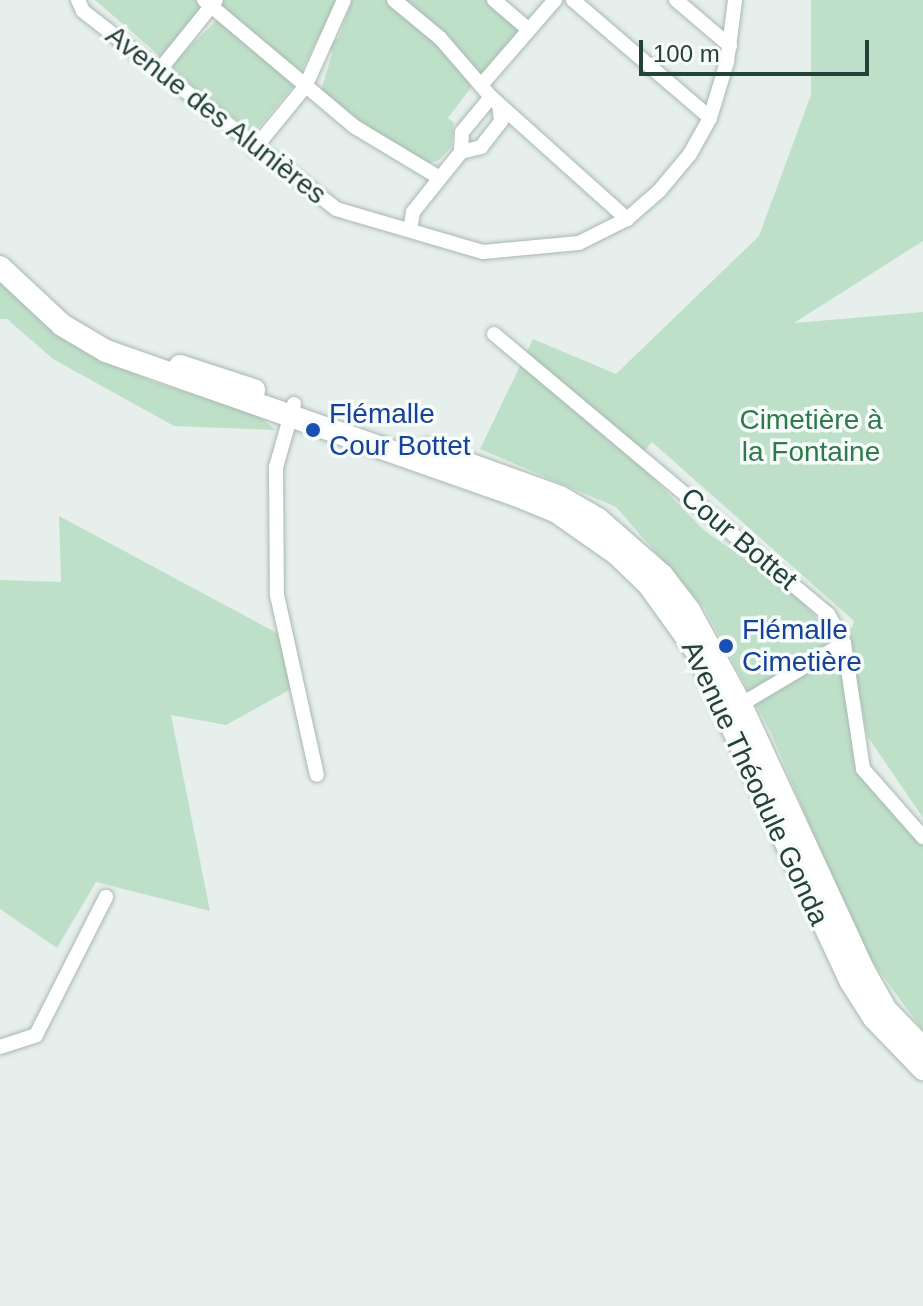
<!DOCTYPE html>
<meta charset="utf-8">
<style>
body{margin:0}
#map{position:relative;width:923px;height:1306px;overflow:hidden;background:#e6efeb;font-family:Helvetica,sans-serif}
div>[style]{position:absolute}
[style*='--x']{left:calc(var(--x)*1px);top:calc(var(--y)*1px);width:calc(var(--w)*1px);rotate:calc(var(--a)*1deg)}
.green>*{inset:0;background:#bfe0c8}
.roads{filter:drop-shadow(0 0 2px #a8b8b2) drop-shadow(0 0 2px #a8b8b2)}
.minor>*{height:14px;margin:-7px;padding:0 7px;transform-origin:7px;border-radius:7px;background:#fff}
.secondary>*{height:22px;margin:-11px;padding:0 11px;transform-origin:11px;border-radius:11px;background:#fff}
.dots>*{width:22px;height:22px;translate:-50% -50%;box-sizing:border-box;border:4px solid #f7fbf9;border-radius:50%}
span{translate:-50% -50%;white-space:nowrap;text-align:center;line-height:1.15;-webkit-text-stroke:7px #f7fbf9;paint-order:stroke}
.street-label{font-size:28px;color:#24423a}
.transit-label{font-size:28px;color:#164399}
.left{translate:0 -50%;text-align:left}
.park-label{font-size:28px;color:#2d7a4b}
.scale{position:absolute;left:639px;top:40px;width:230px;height:36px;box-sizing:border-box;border:4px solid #24423a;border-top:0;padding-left:10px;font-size:24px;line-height:28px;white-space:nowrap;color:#24423a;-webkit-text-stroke:6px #f7fbf9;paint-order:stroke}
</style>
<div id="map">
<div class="green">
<i style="clip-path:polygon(95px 0,197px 0,204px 8px,162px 58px)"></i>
<i style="clip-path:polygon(219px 0,338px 0,301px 71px,221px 8px)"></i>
<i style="clip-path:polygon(352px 0,387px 0,435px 40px,472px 86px,448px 118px,454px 123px,451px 147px,439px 160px,426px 164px,378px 138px,320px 94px,332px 54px,330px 45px,339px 37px)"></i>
<i style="clip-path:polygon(401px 0,486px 0,516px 26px,517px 35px,481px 75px)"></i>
<i style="clip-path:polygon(811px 0,923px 0,923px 241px,794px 323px,923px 312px,923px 818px,868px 737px,845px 628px,852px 628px,854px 621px,652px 442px,636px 461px,705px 531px,798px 597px,824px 626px,833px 668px,841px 671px,863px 769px,923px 837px,923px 1031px,859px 943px,771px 733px,705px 609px,616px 507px,480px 449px,533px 339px,616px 374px,759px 236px,811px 95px)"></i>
<i style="clip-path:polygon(218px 19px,294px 85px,254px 133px,173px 71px,173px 63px)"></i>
<i style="clip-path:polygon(0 282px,43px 323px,95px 356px,153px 382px,254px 413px,276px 430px,174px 426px,53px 359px,7px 319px,0 319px)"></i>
<i style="clip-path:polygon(59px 516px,288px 639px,300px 684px,226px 725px,171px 715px,210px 911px,96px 882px,57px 948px,0 909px,0 580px,61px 582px)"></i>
</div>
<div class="roads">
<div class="minor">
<i style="--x:78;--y:0;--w:12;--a:66"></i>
<i style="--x:83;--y:11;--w:321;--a:38"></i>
<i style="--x:336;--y:209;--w:153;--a:16.3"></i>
<i style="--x:483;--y:252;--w:96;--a:-5.4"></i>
<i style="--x:579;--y:243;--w:54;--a:-26.6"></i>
<i style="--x:627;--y:219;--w:43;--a:-41.2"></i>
<i style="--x:659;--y:191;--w:48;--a:-50"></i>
<i style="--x:690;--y:154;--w:41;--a:-60.9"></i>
<i style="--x:710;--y:118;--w:59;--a:-73.1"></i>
<i style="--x:727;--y:62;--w:63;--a:-82.6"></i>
<i style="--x:204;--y:0;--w:197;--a:40.1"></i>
<i style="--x:355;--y:127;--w:99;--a:31"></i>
<i style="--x:394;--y:0;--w:60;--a:39.6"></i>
<i style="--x:440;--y:38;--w:78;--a:49.2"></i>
<i style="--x:491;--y:97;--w:45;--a:129.6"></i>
<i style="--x:462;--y:132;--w:20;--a:93"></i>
<i style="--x:461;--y:152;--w:77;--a:128.7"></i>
<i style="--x:413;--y:212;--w:18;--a:99"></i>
<i style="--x:494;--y:0;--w:45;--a:40.5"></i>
<i style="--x:573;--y:0;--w:181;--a:40.7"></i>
<i style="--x:676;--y:0;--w:71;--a:40.4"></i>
<i style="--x:158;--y:72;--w:92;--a:-51.1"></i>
<i style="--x:483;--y:83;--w:110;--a:-49.1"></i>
<i style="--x:491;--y:97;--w:183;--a:41.9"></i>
<i style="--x:254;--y:149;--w:80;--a:-50.6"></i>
<i style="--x:305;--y:87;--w:95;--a:-65.9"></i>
<i style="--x:461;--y:152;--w:21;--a:-14"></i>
<i style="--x:481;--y:147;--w:33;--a:-52"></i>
<i style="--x:501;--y:121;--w:16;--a:-97"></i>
<i style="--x:494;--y:334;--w:436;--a:40"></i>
<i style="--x:828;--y:614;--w:33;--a:61"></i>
<i style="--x:844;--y:643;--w:127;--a:81.4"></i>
<i style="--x:863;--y:769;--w:91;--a:48.6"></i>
<i style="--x:294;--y:404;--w:66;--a:105.9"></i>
<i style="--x:276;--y:467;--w:128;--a:89.6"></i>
<i style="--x:277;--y:595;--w:184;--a:77.5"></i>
<i style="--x:735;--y:708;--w:127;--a:-30.8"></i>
<i style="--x:0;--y:1047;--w:38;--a:-18"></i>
<i style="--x:36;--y:1035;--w:155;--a:-63.1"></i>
</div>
<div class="secondary">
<i style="--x:0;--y:267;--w:85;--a:43.1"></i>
<i style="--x:62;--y:325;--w:51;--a:30.6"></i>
<i style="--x:106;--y:351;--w:435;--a:19.4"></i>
<i style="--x:516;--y:495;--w:44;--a:22.5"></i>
<i style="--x:557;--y:512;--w:73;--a:35"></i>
<i style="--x:617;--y:554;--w:45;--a:44.1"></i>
<i style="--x:649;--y:585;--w:82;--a:54.4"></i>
<i style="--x:697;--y:652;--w:364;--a:65"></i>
<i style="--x:851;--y:982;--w:43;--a:57.4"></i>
<i style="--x:874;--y:1018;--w:71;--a:46.1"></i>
<i style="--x:180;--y:366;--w:78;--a:18"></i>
<i style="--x:427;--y:449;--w:141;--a:19.8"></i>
<i style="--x:560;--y:497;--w:44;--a:30.1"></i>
<i style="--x:598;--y:519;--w:85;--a:41.2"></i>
<i style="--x:662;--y:575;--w:44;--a:52.4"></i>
<i style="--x:689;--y:610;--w:108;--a:61.3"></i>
<i style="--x:741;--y:705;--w:293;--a:65.2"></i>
<i style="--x:864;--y:971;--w:45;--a:60.6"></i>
<i style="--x:886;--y:1010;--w:53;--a:45.8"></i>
</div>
</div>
<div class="dots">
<i style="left:313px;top:430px;background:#1a4fb4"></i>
<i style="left:726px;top:646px;background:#1a4fb4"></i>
</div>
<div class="street-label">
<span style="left:216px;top:115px;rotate:38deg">Avenue des Alunières</span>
<span style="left:739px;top:539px;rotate:40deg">Cour Bottet</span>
<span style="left:755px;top:783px;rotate:65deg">Avenue Théodule Gonda</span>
</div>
<div class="transit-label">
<span class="left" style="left:329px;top:430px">Flémalle<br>Cour Bottet</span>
<span class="left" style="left:742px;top:646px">Flémalle<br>Cimetière</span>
</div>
<div class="park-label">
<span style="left:811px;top:436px">Cimetière à<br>la Fontaine</span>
</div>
<div class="scale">100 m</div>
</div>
